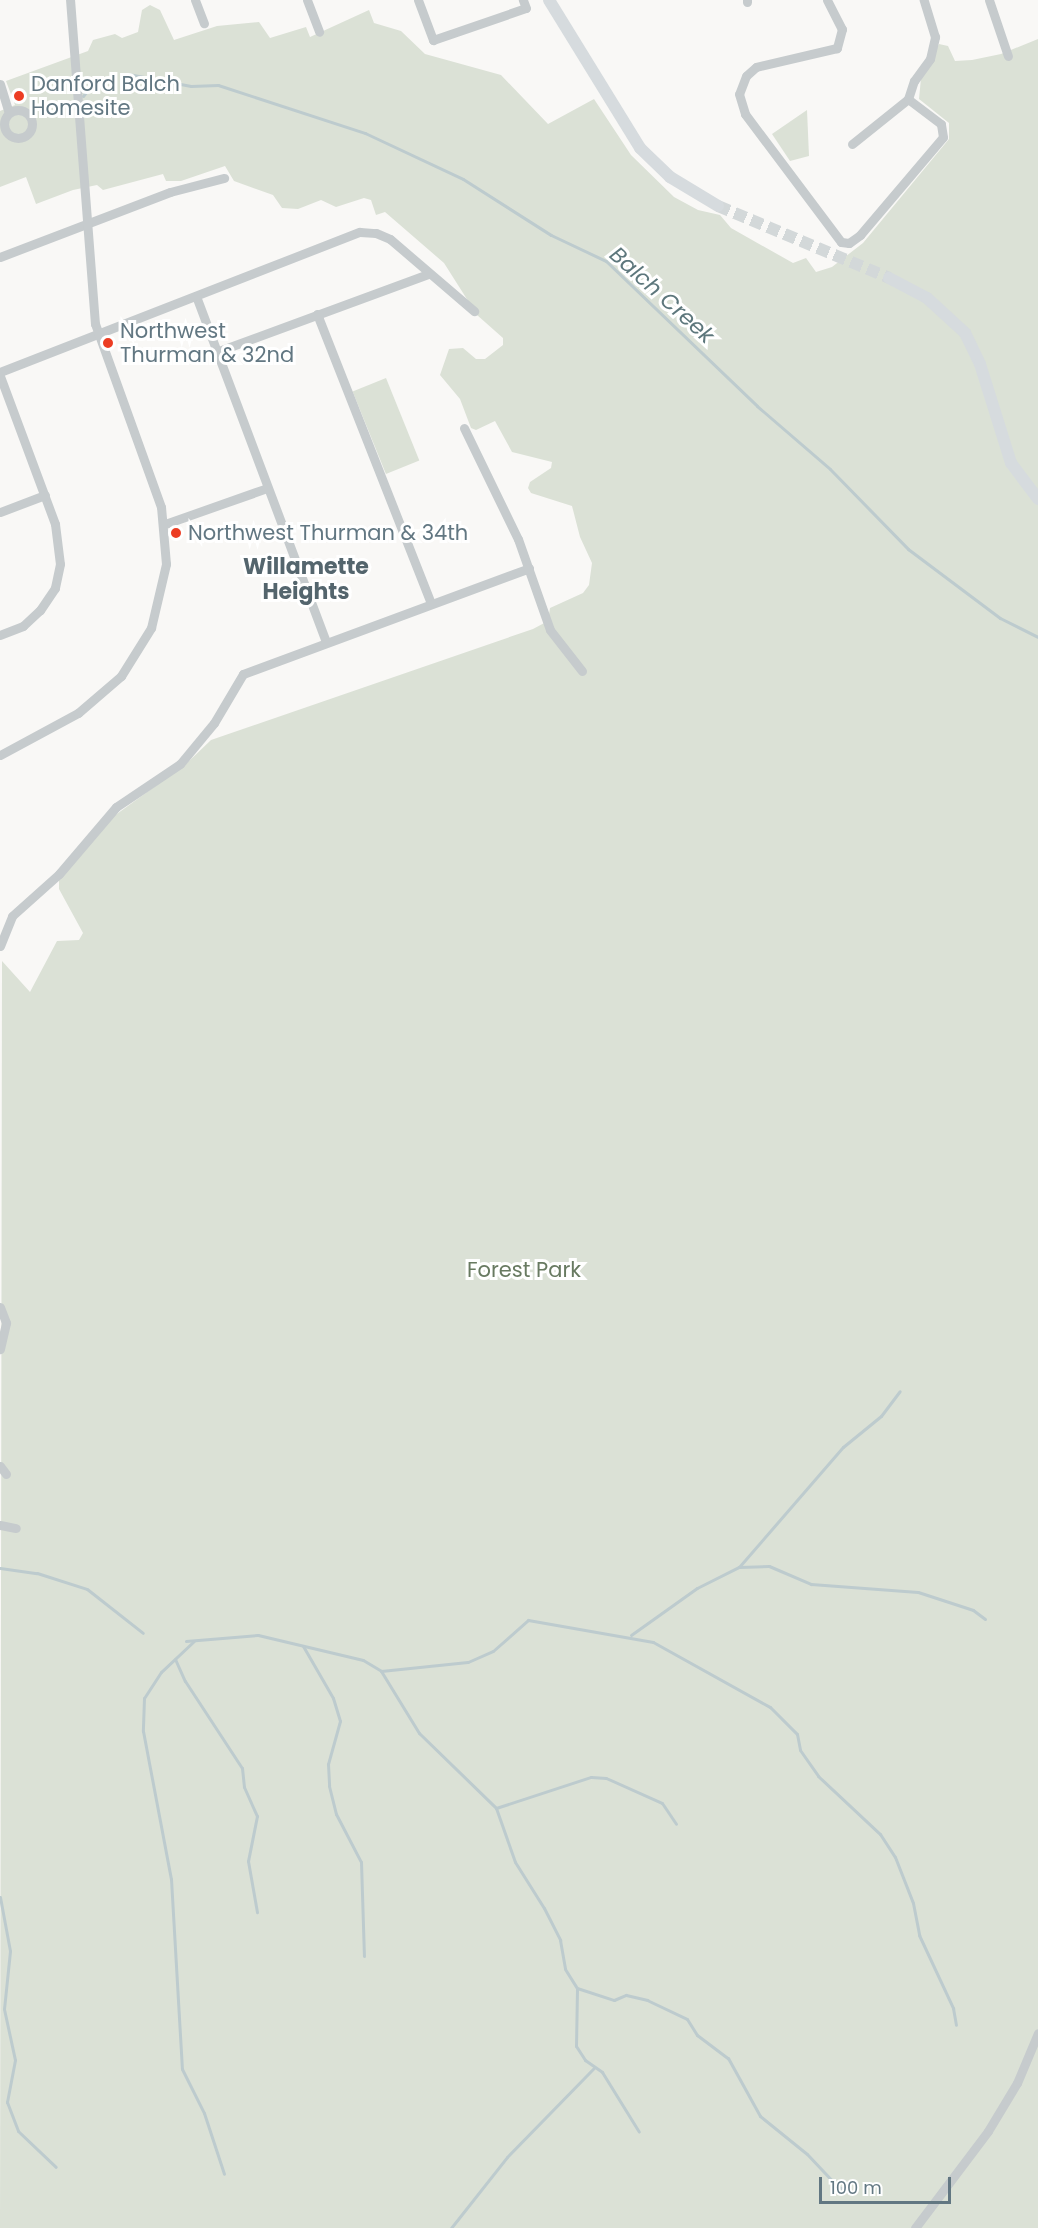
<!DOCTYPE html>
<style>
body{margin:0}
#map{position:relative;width:1038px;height:2228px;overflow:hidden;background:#f9f8f6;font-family:Poppins,sans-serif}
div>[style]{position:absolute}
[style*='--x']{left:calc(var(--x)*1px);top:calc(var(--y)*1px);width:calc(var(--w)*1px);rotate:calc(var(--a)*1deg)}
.green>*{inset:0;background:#dbe1d6;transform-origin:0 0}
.stream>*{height:3px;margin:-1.5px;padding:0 1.5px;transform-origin:1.5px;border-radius:1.5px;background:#bdcbce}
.secondary-tunnel>*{height:12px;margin-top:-6px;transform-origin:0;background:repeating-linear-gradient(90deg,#d3d8d9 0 12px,transparent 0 18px)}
.minor>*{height:9px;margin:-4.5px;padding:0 4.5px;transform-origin:4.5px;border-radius:4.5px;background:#c6cbcd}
.minor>.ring{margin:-4.5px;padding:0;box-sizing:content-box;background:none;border:9px solid #c6cbcd;border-radius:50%}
.secondary>*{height:12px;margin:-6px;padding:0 6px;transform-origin:6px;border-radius:6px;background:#d6dbde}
.dots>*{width:16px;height:16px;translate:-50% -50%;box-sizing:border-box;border:3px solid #fff;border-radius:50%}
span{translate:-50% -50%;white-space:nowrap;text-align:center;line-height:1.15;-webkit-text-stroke:6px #fff;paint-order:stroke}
.poi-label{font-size:21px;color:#627782}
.left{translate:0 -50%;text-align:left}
.park-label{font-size:21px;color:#687a61}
.water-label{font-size:22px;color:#5d777c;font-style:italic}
.neighbourhood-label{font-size:22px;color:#54656d;font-weight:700}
.scale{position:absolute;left:819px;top:2177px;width:132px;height:27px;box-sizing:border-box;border:3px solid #627782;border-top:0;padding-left:8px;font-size:18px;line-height:21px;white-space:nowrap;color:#627782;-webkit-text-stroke:4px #fff;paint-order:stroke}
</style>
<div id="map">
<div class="green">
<i style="clip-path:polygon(150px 5px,160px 10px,174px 40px,217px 26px,259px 22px,270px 38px,306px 27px,310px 37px,369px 10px,374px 23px,401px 31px,425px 54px,501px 75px,548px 124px,594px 99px,631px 155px,674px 197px,698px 210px,720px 215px,731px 228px,793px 263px,806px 258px,816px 272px,832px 267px,863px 243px,949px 139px,949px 123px,919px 99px,921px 78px,939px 44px,948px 46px,955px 61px,972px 60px,1001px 54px,1038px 39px,1038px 2228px,0 2228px,2px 961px,30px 992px,57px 941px,79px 940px,83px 933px,59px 889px,59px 877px,114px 816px,186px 764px,211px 740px,533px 629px,548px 621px,550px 608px,583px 593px,589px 585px,592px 563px,580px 537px,572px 506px,531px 493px,528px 488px,530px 482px,551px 468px,552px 462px,512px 452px,495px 421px,476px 430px,471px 428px,460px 399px,440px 375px,449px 349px,463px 348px,476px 359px,485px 359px,503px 345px,503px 338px,477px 315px,444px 263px,385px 212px,376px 215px,371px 200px,364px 198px,336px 207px,321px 200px,298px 209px,282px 208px,273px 195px,234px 181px,225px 166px,181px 181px,166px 181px,163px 174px,103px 190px,97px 185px,73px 190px,36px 204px,26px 177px,0 187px,0 111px,15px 105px,6px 81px,88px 51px,93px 40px,115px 34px,122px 38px,138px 32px,142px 10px)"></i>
<i style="clip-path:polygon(807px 110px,809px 156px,790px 161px,772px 134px)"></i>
<i style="left:386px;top:378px;width:89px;height:36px;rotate:68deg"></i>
</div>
<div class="stream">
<i style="--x:128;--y:74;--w:64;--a:10.8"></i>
<i style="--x:191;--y:86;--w:27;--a:-2"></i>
<i style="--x:218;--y:85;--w:155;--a:18.1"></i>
<i style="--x:365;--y:133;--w:108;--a:25.1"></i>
<i style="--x:463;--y:179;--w:104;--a:32.5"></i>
<i style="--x:551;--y:235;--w:61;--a:25.3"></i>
<i style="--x:606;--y:261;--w:209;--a:43.8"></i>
<i style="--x:757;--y:406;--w:96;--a:40.8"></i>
<i style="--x:830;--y:469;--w:112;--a:45.7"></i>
<i style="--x:908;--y:549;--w:115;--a:36.9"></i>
<i style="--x:1000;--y:618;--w:42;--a:26.6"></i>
<i style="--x:83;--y:96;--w:23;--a:-52"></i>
<i style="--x:97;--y:78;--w:12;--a:9"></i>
<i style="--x:739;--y:1567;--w:30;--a:-2"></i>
<i style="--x:769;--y:1566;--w:46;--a:23.2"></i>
<i style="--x:811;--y:1584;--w:107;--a:4.3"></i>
<i style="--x:918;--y:1592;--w:58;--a:18.1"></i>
<i style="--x:973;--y:1610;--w:15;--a:37"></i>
<i style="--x:0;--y:1568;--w:37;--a:8"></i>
<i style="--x:37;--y:1573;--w:52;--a:17.7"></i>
<i style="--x:87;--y:1589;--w:71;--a:38.2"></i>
<i style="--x:631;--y:1635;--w:81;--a:-35.5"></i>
<i style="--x:697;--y:1588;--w:47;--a:-26.6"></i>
<i style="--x:739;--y:1567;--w:159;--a:-49.1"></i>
<i style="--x:843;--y:1447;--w:49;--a:-39.2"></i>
<i style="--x:881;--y:1416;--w:31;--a:-53"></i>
<i style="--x:186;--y:1641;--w:72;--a:-4.8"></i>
<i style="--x:258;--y:1635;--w:108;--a:13.4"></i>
<i style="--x:363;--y:1660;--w:21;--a:31"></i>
<i style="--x:381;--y:1671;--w:73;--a:58.5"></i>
<i style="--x:419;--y:1733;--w:107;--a:44.2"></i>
<i style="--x:496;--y:1808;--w:57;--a:70.6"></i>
<i style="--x:515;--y:1862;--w:54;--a:57.8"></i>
<i style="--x:544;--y:1908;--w:36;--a:63"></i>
<i style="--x:560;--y:1940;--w:29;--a:80"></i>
<i style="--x:565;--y:1969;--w:22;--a:58"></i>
<i style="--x:577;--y:1988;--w:39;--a:18"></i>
<i style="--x:614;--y:2000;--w:13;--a:-23"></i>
<i style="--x:626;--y:1995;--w:22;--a:13"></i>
<i style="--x:647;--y:2000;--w:44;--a:25.4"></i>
<i style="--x:687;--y:2019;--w:19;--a:58"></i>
<i style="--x:697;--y:2035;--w:39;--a:37"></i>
<i style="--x:728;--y:2058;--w:66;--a:61.1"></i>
<i style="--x:760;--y:2116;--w:60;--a:39"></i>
<i style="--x:807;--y:2154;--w:44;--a:46.8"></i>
<i style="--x:837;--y:2186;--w:16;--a:27"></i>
<i style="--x:194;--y:1641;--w:45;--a:136.8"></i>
<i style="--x:161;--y:1672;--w:31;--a:123"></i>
<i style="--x:144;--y:1698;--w:33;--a:92"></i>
<i style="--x:143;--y:1731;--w:151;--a:79.3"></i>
<i style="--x:171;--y:1879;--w:190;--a:86.7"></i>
<i style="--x:182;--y:2069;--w:49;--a:63.4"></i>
<i style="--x:204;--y:2113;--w:64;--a:71.8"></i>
<i style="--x:303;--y:1646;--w:60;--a:60"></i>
<i style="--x:333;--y:1698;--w:24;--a:73"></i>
<i style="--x:340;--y:1721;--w:45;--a:105.6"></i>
<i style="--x:328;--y:1764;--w:22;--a:87"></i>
<i style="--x:329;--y:1786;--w:29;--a:76"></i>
<i style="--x:336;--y:1814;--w:54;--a:62.5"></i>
<i style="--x:361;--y:1862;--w:94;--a:88.2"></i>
<i style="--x:175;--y:1659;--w:24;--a:66"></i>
<i style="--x:185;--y:1681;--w:104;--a:56.8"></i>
<i style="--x:242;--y:1768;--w:19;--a:84"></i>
<i style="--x:244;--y:1787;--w:32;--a:66"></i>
<i style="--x:257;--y:1816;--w:46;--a:101.3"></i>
<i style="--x:248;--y:1861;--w:52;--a:80"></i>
<i style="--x:381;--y:1671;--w:87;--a:-5.9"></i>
<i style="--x:468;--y:1662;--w:27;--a:-24"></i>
<i style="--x:493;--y:1651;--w:47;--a:-41.5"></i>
<i style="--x:528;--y:1620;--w:127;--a:10"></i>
<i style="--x:653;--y:1642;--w:134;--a:29.1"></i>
<i style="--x:770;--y:1707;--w:38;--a:45"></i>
<i style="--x:797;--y:1734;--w:16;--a:79"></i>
<i style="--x:800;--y:1750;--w:32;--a:55"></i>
<i style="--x:818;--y:1776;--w:85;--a:43.1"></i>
<i style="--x:880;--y:1834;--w:27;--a:57"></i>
<i style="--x:895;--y:1857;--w:49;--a:68.6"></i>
<i style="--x:913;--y:1903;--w:33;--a:79"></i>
<i style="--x:919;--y:1935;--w:81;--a:65"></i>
<i style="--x:953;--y:2008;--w:17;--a:80"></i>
<i style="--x:496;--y:1808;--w:100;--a:-18.1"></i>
<i style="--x:591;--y:1777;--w:15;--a:4"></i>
<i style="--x:606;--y:1778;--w:61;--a:24.1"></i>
<i style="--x:662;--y:1803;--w:25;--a:56"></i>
<i style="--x:0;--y:1897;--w:55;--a:79.5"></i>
<i style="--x:10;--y:1951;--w:58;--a:95.9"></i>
<i style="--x:4;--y:2009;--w:52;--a:77.8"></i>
<i style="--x:15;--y:2060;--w:43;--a:100.8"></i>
<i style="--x:7;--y:2102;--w:31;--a:69"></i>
<i style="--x:18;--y:2131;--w:52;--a:43.5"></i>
<i style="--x:577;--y:1989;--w:57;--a:91"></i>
<i style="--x:576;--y:2046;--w:17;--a:57"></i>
<i style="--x:585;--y:2060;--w:21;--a:35"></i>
<i style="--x:602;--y:2072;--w:70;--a:58.3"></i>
<i style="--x:451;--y:2228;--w:90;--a:-51.7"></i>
<i style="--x:507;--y:2157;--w:124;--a:-45.7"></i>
</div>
<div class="secondary-tunnel">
<i style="--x:718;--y:206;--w:186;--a:22.8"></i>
</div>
<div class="minor">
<i style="--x:195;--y:0;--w:25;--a:69"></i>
<i style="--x:307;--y:0;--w:34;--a:69"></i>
<i style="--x:418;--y:0;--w:43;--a:69.4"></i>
<i style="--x:433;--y:40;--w:98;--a:-19"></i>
<i style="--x:526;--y:8;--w:9;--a:-111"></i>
<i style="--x:827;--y:0;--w:33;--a:63"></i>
<i style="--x:842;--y:29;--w:20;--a:105"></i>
<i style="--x:837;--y:48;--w:83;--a:166.8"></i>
<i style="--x:756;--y:67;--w:13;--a:138"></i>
<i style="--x:746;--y:76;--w:19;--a:111"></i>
<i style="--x:739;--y:94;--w:21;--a:73"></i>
<i style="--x:745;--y:114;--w:160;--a:53.1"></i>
<i style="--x:841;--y:242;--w:8;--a:7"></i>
<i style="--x:849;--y:243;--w:14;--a:-36"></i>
<i style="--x:860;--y:235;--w:128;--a:-49.7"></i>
<i style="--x:943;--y:137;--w:13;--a:-99"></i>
<i style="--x:941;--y:124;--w:41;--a:-142.9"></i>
<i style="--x:989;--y:0;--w:59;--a:71.3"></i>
<i style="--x:747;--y:2;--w:2;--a:-90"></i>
<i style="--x:0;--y:84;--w:30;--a:73"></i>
<i class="ring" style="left:4px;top:110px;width:19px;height:19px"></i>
<i style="--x:852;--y:144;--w:72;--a:-38.8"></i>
<i style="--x:908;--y:99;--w:19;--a:-72"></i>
<i style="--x:914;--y:81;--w:27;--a:-54"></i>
<i style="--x:930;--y:59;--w:23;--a:-77"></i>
<i style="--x:935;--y:37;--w:39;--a:-107"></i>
<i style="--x:0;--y:257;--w:182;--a:-20.9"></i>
<i style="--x:170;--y:192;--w:56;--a:-14.5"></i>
<i style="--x:196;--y:296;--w:370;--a:69.4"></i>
<i style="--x:317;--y:314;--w:311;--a:68.5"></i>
<i style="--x:216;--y:352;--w:226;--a:-20.2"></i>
<i style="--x:0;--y:372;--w:386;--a:-21.3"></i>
<i style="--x:360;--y:232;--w:16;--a:4"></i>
<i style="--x:376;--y:233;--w:15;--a:23"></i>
<i style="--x:390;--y:239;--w:111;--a:40.6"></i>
<i style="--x:0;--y:376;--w:158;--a:69.6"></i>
<i style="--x:55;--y:524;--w:40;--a:82.9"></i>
<i style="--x:60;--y:564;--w:25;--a:102"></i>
<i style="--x:55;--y:588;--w:27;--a:124"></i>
<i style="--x:40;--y:610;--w:23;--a:137"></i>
<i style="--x:23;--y:626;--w:25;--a:159"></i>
<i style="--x:464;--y:428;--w:123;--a:64.1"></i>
<i style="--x:518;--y:539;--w:96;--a:70.6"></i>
<i style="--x:550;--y:630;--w:52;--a:52"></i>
<i style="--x:0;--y:512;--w:48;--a:-20.7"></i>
<i style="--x:165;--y:524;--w:108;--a:-19.4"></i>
<i style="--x:0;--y:755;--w:89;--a:-28.3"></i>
<i style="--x:78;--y:713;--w:57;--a:-40.7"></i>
<i style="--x:121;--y:676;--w:57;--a:-58"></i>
<i style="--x:151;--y:628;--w:66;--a:-76.8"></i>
<i style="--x:166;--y:564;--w:57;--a:-95"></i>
<i style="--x:161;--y:507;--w:195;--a:-109.8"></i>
<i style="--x:95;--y:324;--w:325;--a:-94.4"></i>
<i style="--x:0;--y:946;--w:32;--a:-68"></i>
<i style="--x:12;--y:916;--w:63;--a:-41.8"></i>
<i style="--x:59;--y:874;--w:88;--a:-49.6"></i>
<i style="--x:116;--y:807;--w:77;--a:-33.9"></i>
<i style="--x:180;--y:764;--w:53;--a:-50.3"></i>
<i style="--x:214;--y:723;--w:57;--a:-59.4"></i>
<i style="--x:243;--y:674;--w:305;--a:-20.3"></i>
<i style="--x:0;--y:1307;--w:17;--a:69"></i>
<i style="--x:6;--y:1323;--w:27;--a:103"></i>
<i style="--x:0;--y:1466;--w:10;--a:53"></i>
<i style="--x:0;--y:1525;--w:16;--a:11"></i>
<i style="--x:915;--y:2228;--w:121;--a:-53"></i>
<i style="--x:988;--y:2131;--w:56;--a:-58.9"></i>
<i style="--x:1017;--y:2083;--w:54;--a:-67.2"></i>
</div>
<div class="secondary">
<i style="--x:549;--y:0;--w:174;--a:58.4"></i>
<i style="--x:640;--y:148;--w:42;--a:44"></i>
<i style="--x:670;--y:177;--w:56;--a:31.1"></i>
<i style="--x:889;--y:278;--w:43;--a:27.8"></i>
<i style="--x:927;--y:298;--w:52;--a:42.6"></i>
<i style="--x:965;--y:333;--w:34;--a:64"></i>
<i style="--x:980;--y:364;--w:104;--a:72.6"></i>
<i style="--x:1011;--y:463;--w:45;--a:53.1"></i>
</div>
<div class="dots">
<i style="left:19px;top:96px;background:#ec3d23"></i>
<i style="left:108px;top:343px;background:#ec3d23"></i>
<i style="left:176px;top:533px;background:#ec3d23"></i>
</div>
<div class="poi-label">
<span class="left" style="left:31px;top:96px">Danford Balch<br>Homesite</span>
<span class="left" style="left:120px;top:343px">Northwest<br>Thurman &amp; 32nd</span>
<span class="left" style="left:188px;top:533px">Northwest Thurman &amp; 34th</span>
</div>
<div class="park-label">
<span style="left:524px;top:1270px">Forest Park</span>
</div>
<div class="water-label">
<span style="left:662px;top:295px;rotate:42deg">Balch Creek</span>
</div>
<div class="neighbourhood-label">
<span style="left:306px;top:579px">Willamette<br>Heights</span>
</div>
<div class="scale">100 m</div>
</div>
